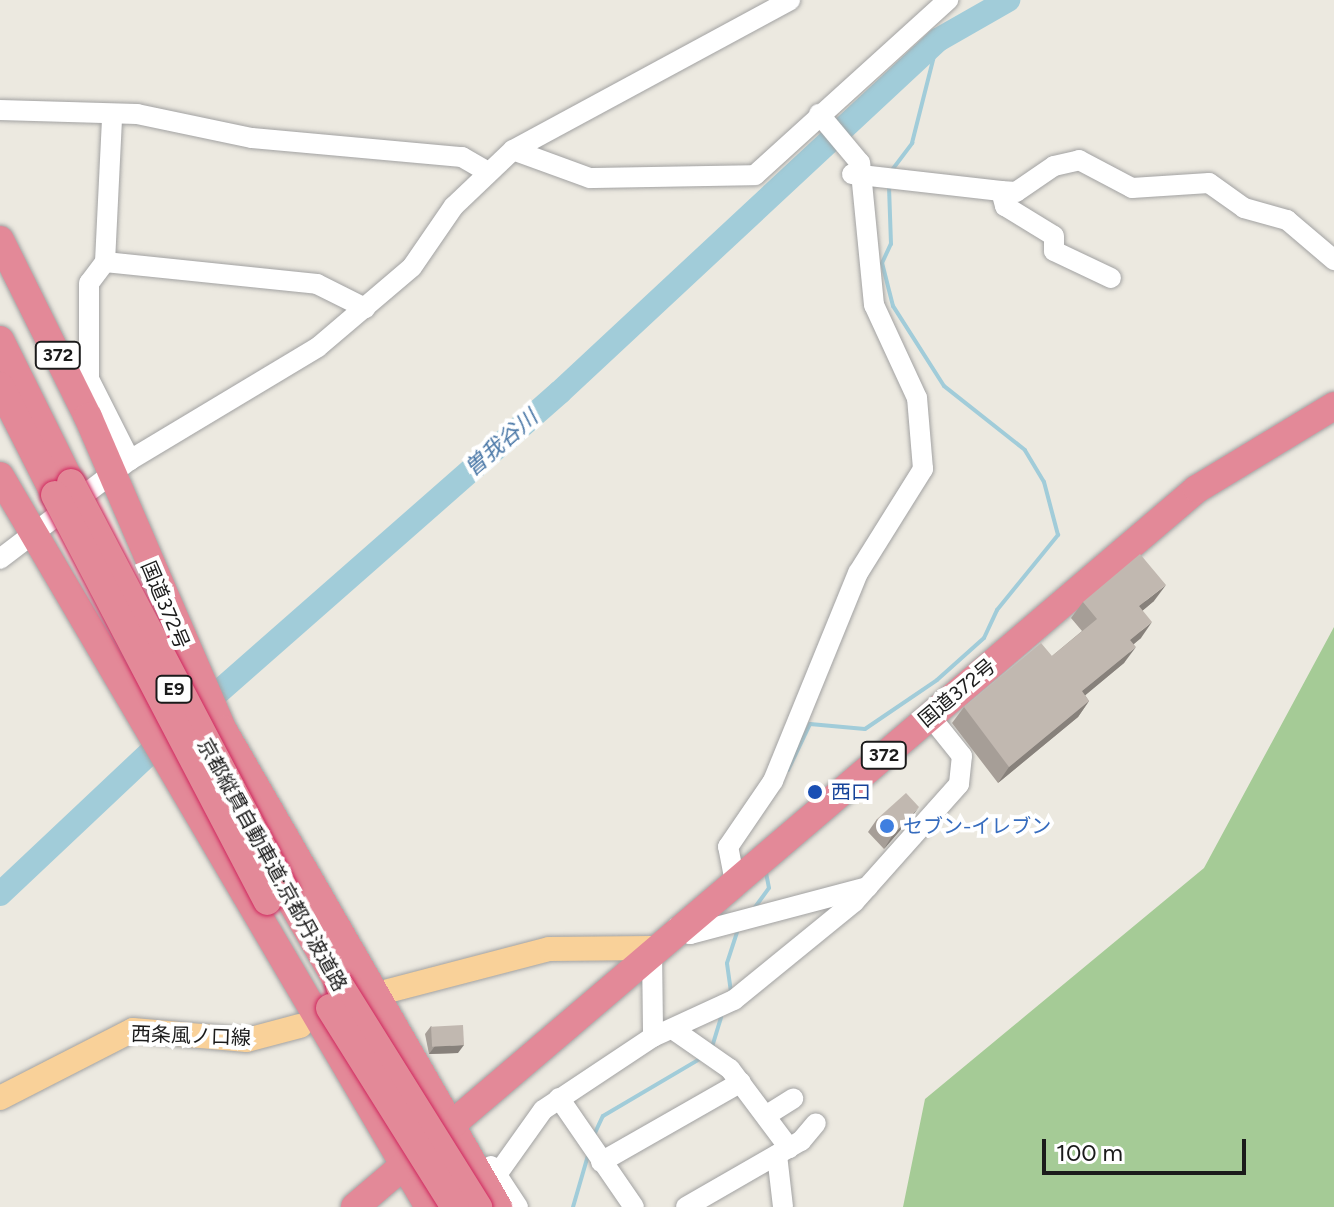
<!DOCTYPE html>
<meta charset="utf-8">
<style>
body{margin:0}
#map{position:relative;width:1334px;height:1207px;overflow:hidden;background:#ece9e0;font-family:Figtree,"Noto Sans JP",sans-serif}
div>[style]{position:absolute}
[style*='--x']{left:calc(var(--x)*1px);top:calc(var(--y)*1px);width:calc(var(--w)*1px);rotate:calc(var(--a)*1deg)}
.forest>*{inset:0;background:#a5cb96}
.stream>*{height:4px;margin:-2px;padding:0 2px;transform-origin:2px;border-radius:2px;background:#a1ccd9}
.river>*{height:24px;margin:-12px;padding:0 12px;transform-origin:12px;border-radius:12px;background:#a1ccd9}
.roads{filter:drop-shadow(0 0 2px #a2a2a2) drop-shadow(0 0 2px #a2a2a2)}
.minor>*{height:20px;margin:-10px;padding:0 10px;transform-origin:10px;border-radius:10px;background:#fff}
.major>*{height:24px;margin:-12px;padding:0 12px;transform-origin:12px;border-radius:12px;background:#f9d199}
.highway>*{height:28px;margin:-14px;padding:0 14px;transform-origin:14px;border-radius:14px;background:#e38998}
.bridges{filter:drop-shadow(0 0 2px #d0285f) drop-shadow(0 0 2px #d0285f)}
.highway-bridge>*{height:28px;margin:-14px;padding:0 14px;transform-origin:14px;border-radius:14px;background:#e38998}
.wall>*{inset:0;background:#a69e97}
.shaded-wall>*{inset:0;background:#87817b}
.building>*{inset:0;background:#c1b8b0;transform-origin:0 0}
.dots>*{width:22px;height:22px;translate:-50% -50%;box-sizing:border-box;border:4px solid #fff;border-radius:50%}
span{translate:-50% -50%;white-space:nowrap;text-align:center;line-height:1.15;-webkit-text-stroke:8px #fff;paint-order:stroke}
.shield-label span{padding:2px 6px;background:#fff;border:2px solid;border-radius:6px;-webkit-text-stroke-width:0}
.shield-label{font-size:18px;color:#1b1b1b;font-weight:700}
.street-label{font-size:20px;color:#1b1b1b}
.transit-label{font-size:20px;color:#164399}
.left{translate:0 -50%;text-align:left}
.shop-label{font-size:20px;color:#366cbe}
.water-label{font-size:22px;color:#4b78a7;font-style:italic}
.scale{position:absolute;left:1042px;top:1139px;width:204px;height:36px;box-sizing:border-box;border:4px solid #1b1b1b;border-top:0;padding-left:10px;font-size:24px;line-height:28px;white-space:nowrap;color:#1b1b1b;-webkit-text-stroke:6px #fff;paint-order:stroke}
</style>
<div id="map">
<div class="forest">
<i style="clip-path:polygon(1334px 627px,1334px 1207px,903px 1207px,925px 1099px,1204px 868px)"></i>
</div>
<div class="stream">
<i style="--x:892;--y:170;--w:34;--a:-53"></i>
<i style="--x:912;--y:143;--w:106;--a:-75.8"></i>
<i style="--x:788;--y:770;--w:51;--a:-64.4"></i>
<i style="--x:810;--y:724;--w:55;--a:5.2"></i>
<i style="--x:865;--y:729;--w:87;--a:-34.2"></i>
<i style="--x:937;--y:680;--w:63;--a:-41.8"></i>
<i style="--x:984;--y:638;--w:31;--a:-65"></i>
<i style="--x:997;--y:610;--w:97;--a:-50.9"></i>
<i style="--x:1058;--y:535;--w:55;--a:-104.8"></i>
<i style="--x:1044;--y:482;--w:37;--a:-121"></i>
<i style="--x:1025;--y:450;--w:103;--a:-141.7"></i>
<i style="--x:944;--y:386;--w:95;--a:-122.5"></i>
<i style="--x:893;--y:306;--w:44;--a:-104.3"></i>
<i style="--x:882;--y:263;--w:21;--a:-65"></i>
<i style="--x:891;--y:244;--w:57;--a:-92"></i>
<i style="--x:753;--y:910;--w:27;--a:-54"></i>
<i style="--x:769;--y:888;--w:15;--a:-101"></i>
<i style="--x:731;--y:992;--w:29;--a:-98"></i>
<i style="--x:727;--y:963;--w:36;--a:-72"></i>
<i style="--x:712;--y:1047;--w:31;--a:-73"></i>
<i style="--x:594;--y:1135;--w:21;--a:-65"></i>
<i style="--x:603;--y:1116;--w:116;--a:-30.5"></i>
<i style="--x:573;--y:1207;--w:57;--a:-73.8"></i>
</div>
<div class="river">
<i style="--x:198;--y:710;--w:482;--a:-41.3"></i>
<i style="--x:560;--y:392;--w:517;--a:-42.96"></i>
<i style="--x:938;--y:40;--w:81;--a:-29.7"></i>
<i style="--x:0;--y:894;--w:233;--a:-43.3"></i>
</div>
<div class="roads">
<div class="minor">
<i style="--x:0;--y:110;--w:137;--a:1.7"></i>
<i style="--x:137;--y:114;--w:117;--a:11.8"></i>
<i style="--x:252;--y:138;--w:211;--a:5.2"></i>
<i style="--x:462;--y:157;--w:28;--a:30"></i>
<i style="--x:112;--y:119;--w:143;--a:92.8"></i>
<i style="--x:105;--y:262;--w:26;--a:127"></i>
<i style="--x:89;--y:283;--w:96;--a:90"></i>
<i style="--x:89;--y:379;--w:91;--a:63.2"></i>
<i style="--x:513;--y:150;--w:82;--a:20"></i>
<i style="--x:590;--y:178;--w:165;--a:-1"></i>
<i style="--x:755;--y:175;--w:261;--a:-42.2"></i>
<i style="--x:852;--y:174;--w:150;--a:6.5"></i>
<i style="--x:1001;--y:191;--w:16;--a:75"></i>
<i style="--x:1005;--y:206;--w:57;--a:31.5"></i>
<i style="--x:1054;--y:236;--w:15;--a:90"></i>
<i style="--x:1054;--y:251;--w:63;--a:25.3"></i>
<i style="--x:1001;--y:191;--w:15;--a:4"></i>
<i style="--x:1016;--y:192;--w:46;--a:-34.4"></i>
<i style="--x:1054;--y:166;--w:26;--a:-13"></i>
<i style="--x:1079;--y:160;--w:60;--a:27.8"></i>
<i style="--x:1132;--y:188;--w:77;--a:-3.7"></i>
<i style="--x:1209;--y:183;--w:43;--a:35.5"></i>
<i style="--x:1244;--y:208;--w:45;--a:15.6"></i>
<i style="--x:1287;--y:220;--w:62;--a:40.4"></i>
<i style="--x:105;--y:262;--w:213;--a:5.9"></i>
<i style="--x:317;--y:284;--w:54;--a:26.6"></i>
<i style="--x:0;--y:559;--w:163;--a:-37.3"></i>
<i style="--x:130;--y:460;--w:219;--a:-31"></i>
<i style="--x:318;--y:347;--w:123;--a:-40.4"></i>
<i style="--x:412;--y:267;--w:74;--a:-55.5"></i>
<i style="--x:454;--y:206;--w:81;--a:-43.5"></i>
<i style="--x:513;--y:150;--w:315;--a:-28.4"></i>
<i style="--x:735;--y:882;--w:36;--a:-101"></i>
<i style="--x:728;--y:847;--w:80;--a:-55.7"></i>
<i style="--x:773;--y:781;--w:225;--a:-67.8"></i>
<i style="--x:858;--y:573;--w:123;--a:-58"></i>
<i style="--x:923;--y:469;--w:71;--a:-94.8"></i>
<i style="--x:917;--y:398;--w:102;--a:-114.8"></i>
<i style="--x:874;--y:305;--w:143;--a:-95.6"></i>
<i style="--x:860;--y:163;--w:64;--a:-129.9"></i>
<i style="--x:677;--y:927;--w:15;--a:28"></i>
<i style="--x:690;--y:934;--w:184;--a:-14.8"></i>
<i style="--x:652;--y:949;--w:88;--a:89.3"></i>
<i style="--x:674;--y:1030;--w:68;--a:34.9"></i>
<i style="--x:730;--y:1069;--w:99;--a:53.2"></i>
<i style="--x:559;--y:1098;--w:132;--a:55.5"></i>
<i style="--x:767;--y:1115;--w:31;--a:-32"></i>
<i style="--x:777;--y:1155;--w:52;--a:83.4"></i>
<i style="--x:601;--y:1162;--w:161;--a:-29.7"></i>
<i style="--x:491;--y:1166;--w:49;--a:56.6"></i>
<i style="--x:496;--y:1176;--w:81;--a:-54.5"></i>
<i style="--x:543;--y:1110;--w:132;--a:-33.6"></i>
<i style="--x:653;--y:1037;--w:89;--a:-24.6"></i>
<i style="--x:734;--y:1000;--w:155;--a:-39.2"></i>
<i style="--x:854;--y:902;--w:158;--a:-48.3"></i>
<i style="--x:959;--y:784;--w:28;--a:-84"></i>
<i style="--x:962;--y:756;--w:51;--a:-128.7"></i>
<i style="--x:686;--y:1207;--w:133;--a:-29.9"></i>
<i style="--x:801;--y:1141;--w:23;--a:-50"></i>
</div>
<div class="major">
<i style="--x:388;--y:991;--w:166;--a:-14.6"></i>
<i style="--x:549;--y:949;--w:103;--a:-0.6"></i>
<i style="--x:0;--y:1098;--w:149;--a:-27.1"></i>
<i style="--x:133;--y:1030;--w:114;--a:5"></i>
<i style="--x:247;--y:1040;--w:55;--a:-14.8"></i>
</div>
<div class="highway">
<i style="--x:0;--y:240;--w:198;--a:63.6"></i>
<i style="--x:88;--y:417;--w:341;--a:66.7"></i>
<i style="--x:223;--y:730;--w:551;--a:60.04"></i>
<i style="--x:0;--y:340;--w:160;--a:63.6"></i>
<i style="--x:0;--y:386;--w:122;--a:63.2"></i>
<i style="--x:0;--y:476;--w:848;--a:59.59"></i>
<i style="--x:285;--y:891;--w:110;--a:59.9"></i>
<i style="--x:355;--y:1207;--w:1107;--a:-40.46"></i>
<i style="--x:1197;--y:489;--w:160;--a:-31.2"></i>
</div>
</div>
<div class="bridges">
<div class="highway-bridge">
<i style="--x:71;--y:483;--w:461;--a:62.3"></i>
<i style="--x:55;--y:495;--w:458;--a:62.4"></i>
<i style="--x:340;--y:986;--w:261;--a:58"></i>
<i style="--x:330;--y:1008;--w:235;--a:57.9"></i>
</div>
</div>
<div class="wall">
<i style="clip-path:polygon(1154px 601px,1143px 610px,1141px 638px,1134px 644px,1124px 663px,1085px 695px,1089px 701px,1078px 717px,998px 783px,952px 723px,964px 707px,1052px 656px,1082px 631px,1071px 618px,1083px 602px)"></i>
<i style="clip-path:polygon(877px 819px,910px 819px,884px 849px,868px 832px)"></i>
<i style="clip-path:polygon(431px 1026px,458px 1053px,429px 1054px,425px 1034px)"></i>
</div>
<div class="shaded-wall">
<i style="clip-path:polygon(1166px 585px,1154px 601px,1128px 623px,1139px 606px)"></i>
<i style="clip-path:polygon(1152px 622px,1141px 638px,1119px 656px,1130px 640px)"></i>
<i style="clip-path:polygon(1136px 647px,1124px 663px,1070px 708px,1082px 691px)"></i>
<i style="clip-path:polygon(1089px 701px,1078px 717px,998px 783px,1009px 767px)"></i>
<i style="clip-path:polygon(919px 807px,910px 819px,884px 849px,892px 836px)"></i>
<i style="clip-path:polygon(464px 1045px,458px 1053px,429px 1054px,435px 1046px)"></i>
</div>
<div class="building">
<i style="clip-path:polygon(1140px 554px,1166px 585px,1139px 606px,1152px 622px,1130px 640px,1136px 647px,1082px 691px,1089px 701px,1009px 767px,964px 707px,1041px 643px,1052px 656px,1097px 619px,1083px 602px)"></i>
<i style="clip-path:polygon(906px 793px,919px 807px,892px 836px,877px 819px)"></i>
<i style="left:463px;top:1025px;width:20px;height:32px;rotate:87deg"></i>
</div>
<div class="dots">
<i style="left:815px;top:792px;background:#1a4fb4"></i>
<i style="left:887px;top:826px;background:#3f7fe0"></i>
</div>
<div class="shield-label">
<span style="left:58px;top:355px">372</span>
<span style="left:174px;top:689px">E9</span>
<span style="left:884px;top:755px">372</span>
</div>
<div class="street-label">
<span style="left:165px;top:605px;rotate:67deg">国道372号</span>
<span style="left:957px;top:693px;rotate:-40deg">国道372号</span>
<span style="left:272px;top:865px;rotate:61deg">京都縦貫自動車道;京都丹波道路</span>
<span style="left:191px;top:1036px;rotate:2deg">西条風ノ口線</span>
</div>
<div class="transit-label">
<span class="left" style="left:831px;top:792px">西口</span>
</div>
<div class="shop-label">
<span class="left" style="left:903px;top:826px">セブン-イレブン</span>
</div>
<div class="water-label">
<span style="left:501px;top:443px;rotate:-41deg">曽我谷川</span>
</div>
<div class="scale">100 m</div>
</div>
